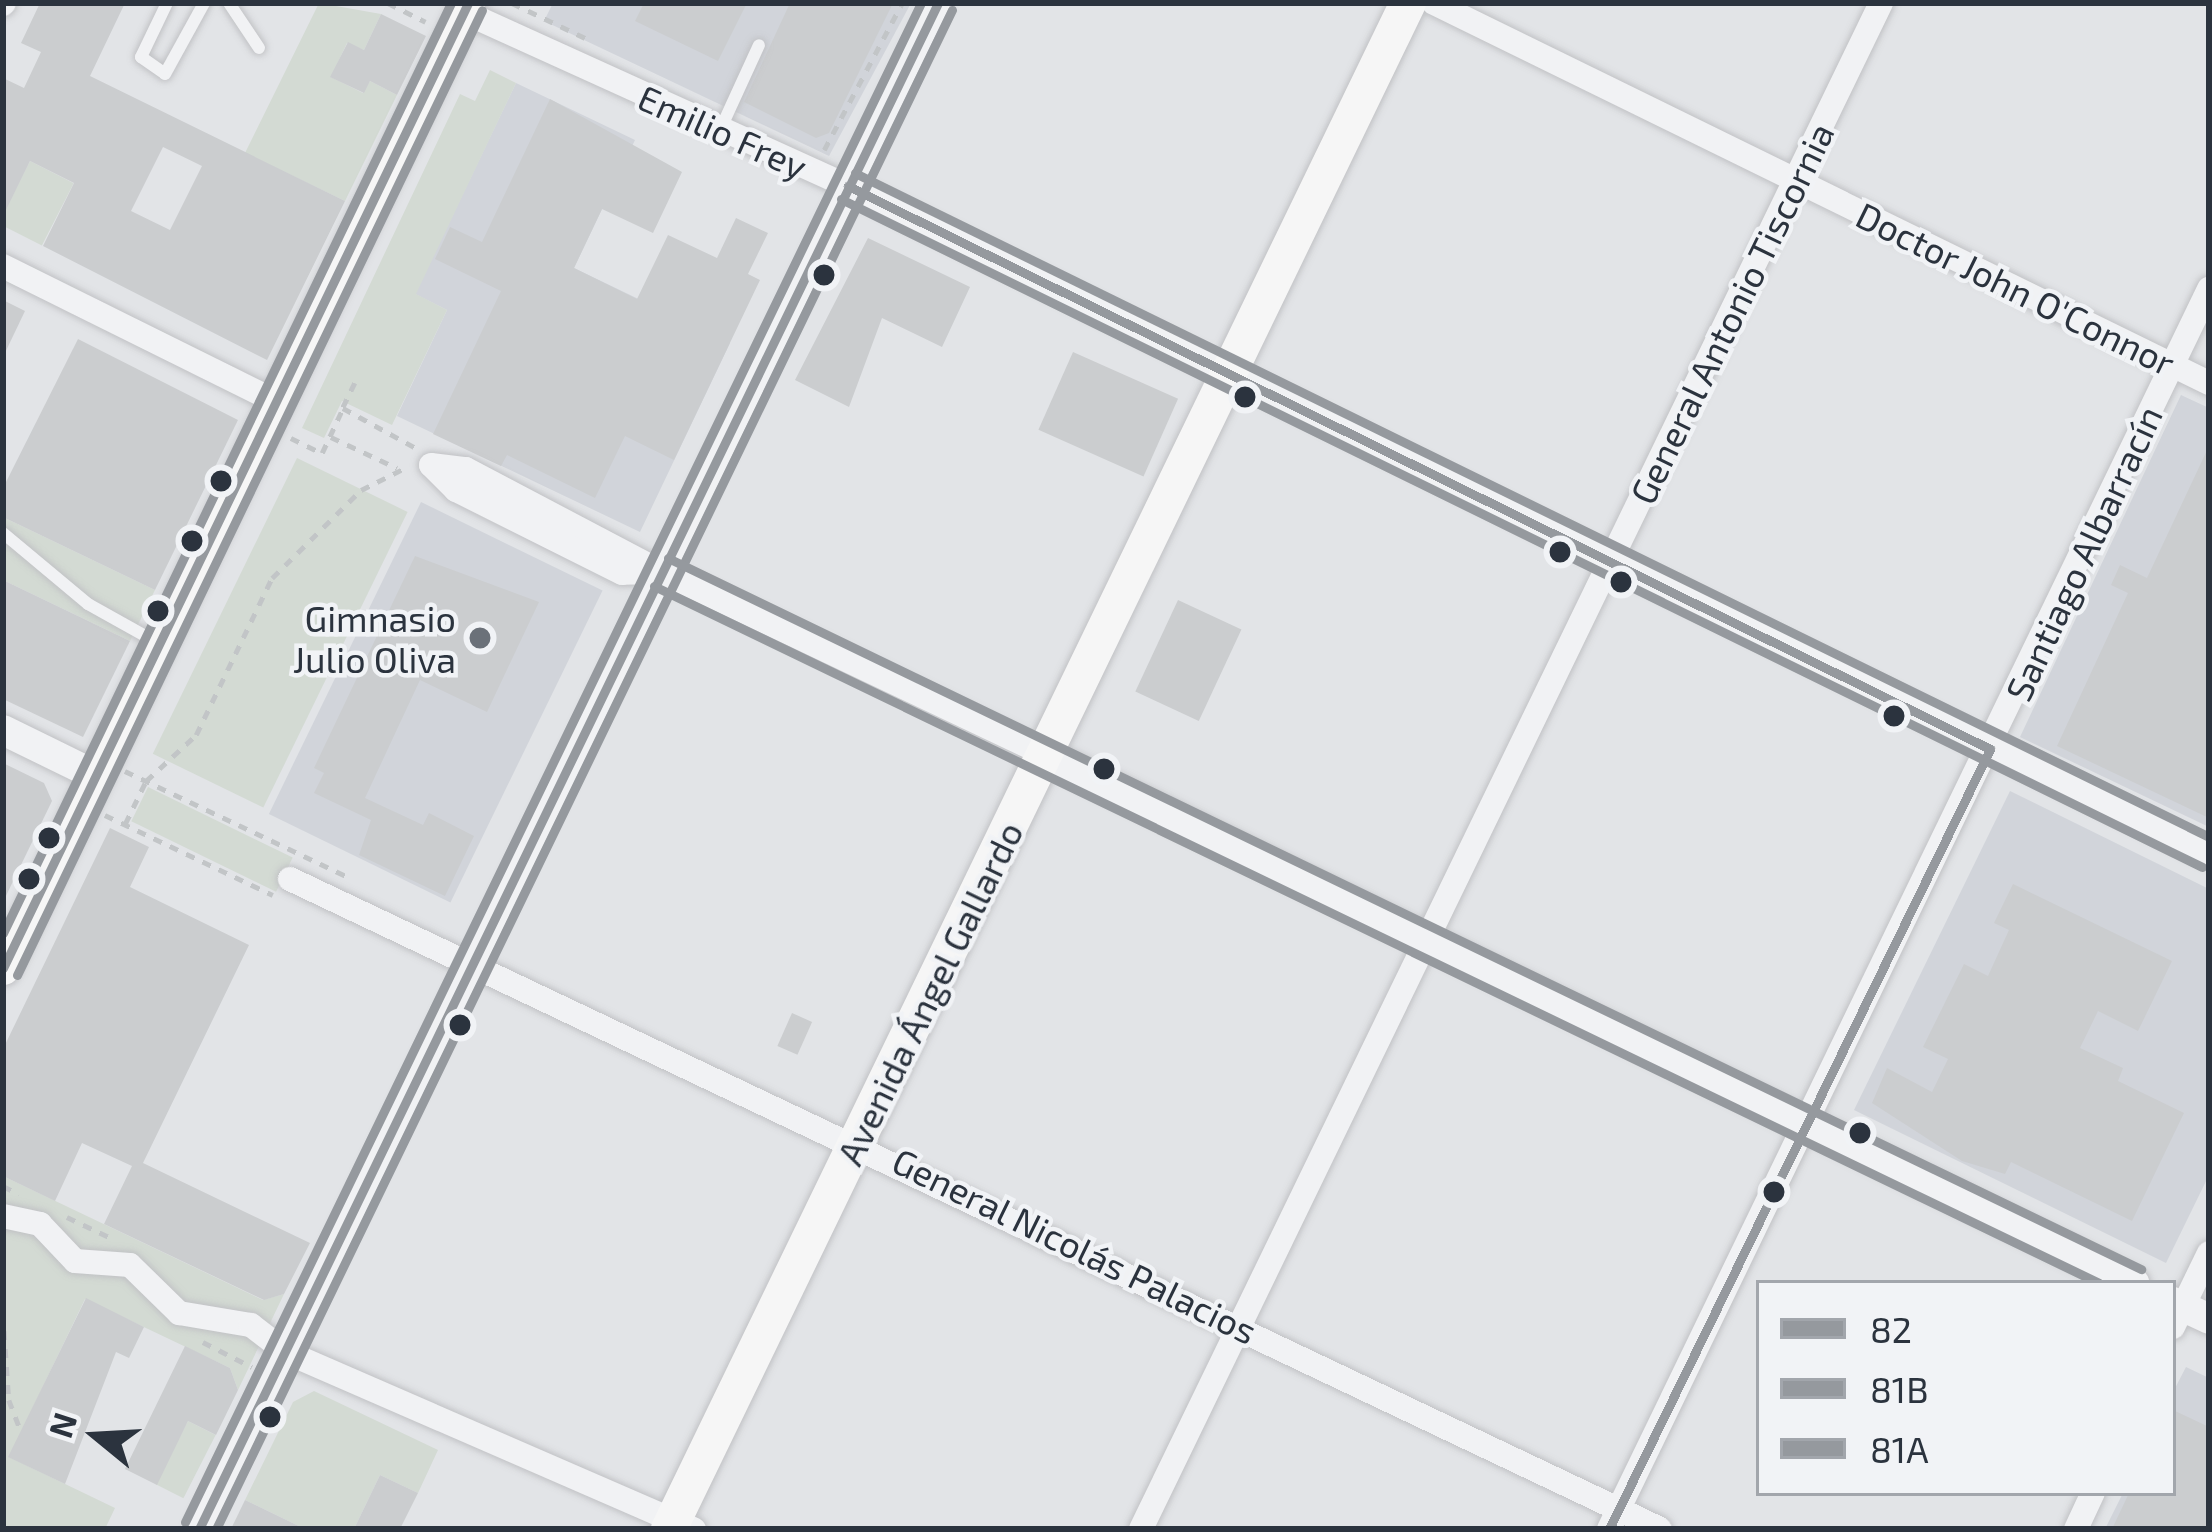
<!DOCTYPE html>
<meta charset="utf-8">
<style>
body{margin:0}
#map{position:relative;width:2212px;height:1532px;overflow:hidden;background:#e2e4e7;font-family:"Exo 2",sans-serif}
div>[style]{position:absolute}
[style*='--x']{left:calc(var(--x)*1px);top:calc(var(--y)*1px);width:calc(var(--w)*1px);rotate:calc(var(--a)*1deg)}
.built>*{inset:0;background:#d1d4da;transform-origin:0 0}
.green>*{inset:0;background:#d3dad3;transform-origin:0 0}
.building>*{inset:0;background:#cbcdcf;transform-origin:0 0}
.path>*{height:4.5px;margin-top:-2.25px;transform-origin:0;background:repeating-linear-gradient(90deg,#c2c5c7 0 9px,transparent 0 18px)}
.roads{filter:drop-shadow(0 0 3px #c1c2c5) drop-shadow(0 0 3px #c1c2c5)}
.service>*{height:12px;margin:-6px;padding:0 6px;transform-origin:6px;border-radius:6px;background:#f1f2f4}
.minor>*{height:24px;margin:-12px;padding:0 12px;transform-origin:12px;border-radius:12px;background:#f1f2f4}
.tertiary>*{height:30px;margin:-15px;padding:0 15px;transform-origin:15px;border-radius:15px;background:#f1f2f4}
.secondary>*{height:33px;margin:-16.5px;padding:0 16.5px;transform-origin:16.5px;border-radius:16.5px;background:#f6f6f6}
.primary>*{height:36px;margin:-18px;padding:0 18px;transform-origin:18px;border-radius:18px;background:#f6f6f6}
.bus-1>*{height:9px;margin:-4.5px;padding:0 4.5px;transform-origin:4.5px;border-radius:4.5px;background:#95999e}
.bus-2>*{height:9px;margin:-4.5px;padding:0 4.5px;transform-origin:4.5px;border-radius:4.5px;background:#95999e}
.bus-3>*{height:9px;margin:-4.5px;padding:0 4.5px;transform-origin:4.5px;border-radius:4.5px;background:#95999e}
.dots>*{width:33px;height:33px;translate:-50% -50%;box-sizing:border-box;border:6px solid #f1f3f6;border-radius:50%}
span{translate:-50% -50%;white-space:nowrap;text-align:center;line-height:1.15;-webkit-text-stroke:9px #f1f3f6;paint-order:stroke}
.street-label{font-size:36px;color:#2b333e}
.poi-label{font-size:36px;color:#2b333e}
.right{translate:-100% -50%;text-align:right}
.frame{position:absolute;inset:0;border:6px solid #2b333e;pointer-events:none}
.legend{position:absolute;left:1756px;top:1280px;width:420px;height:216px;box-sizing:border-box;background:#f1f3f6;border:3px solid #a2a6ac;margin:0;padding:15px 21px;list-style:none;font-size:36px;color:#2b333e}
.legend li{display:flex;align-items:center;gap:24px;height:60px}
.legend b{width:60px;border:3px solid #a2a6ac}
.north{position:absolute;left:36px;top:1376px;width:120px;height:120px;-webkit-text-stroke:9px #f1f3f6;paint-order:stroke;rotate:288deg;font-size:33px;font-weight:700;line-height:48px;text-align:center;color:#2b333e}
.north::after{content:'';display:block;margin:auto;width:42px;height:54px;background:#2b333e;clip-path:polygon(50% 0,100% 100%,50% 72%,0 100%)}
</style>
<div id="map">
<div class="built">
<i style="clip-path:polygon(553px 3px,911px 3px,829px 156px,544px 21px)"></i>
<i style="clip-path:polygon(516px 83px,635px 140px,574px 268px,730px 343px,640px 532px,397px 416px,447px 310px,415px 294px)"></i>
<i style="clip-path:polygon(2181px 395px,2209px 408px,2209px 827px,2020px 737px)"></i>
<i style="left:421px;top:502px;width:202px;height:347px;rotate:26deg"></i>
<i style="clip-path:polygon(2010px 791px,2209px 889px,2209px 1175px,2166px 1263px,1854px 1110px)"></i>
<i style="clip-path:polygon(2186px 1367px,2209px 1378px,2209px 1529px,2105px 1529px,2123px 1493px,2173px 1493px,2173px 1392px)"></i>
</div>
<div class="green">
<i style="clip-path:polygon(319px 3px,381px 14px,364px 50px,347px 43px,331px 77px,363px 93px,370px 81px,397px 95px,345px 201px,245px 153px)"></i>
<i style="clip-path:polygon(490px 70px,516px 83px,416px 294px,447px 310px,392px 425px,342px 401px,324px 438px,302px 428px,460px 94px,475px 101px)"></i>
<i style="left:30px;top:161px;width:49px;height:70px;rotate:27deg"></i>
<i style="left:297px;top:458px;width:123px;height:329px;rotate:26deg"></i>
<i style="clip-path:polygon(3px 517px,155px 590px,130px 641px,3px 580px)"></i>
<i style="left:148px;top:787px;width:161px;height:38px;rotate:26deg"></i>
<i style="clip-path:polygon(3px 1176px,263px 1300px,284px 1294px,238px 1390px,230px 1368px,85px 1299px,9px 1457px,115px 1508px,105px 1529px,3px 1529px)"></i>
<i style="clip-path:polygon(314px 1391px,438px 1450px,418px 1493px,380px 1475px,354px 1529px,305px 1529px,245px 1500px,293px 1402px)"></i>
<i style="left:188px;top:1421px;width:31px;height:71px;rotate:27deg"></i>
</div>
<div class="building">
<i style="clip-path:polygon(evenodd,40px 3px,125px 3px,90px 76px,345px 201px,267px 360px,43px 246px,74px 183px,30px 161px,3px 216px,3px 78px,24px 88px,41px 52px,21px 43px,40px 3px,163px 147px,202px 166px,170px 230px,131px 211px,163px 147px)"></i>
<i style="clip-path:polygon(644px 3px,747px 3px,718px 61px,635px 21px)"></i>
<i style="clip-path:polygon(790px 3px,893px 3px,829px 133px,816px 138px,744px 102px)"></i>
<i style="clip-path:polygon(381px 14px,426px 36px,397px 95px,370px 81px,364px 93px,330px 77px,348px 42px,364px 50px)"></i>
<i style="clip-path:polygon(550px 99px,682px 172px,653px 233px,602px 209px,574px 268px,637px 299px,668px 235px,717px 258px,736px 218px,768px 233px,748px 274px,760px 280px,674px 460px,625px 436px,595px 498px,507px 455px,501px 466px,433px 434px,501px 291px,435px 259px,450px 227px,482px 242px)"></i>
<i style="clip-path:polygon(868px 238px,970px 287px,942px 347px,882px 318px,849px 407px,795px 380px)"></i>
<i style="clip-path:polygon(3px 300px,25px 311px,3px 357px)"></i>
<i style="clip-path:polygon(78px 339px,238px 420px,155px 590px,3px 517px,3px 488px)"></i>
<i style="left:1073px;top:352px;width:115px;height:85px;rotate:24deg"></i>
<i style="clip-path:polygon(2209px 446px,2209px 818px,2057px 746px,2128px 593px,2111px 585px,2120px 565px,2147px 578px)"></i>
<i style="clip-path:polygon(415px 556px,539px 602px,487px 712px,420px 680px,365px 798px,423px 825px,429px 813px,474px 836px,445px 896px,359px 855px,371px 820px,314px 793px,324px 773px,314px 768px)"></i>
<i style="clip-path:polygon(3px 580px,130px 641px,83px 737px,3px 699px)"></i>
<i style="left:1178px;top:600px;width:70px;height:101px;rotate:25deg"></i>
<i style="clip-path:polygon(3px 763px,44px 783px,52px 801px,3px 902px)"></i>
<i style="clip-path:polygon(110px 828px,149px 847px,130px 887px,249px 945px,143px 1163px,310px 1243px,284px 1294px,264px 1300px,104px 1224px,132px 1166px,82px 1143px,55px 1201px,3px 1176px,3px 1049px)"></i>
<i style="clip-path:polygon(2013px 884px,2172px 961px,2138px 1031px,2098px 1011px,2080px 1048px,2123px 1068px,2118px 1081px,2184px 1113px,2132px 1221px,2011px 1162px,2005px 1174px,1962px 1161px,1872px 1103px,1887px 1068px,1932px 1092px,1948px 1059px,1923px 1047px,1964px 964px,1988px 976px,2009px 930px,1994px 923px)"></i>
<i style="left:792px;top:1013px;width:22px;height:36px;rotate:24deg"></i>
<i style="clip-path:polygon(86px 1298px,144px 1327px,129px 1358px,116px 1352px,65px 1484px,8px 1457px)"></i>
<i style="clip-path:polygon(185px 1346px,230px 1368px,238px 1390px,216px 1435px,188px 1421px,157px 1485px,125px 1469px)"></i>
<i style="clip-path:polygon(2173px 1410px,2209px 1427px,2209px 1529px,2112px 1529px,2129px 1493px,2173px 1493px)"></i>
<i style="clip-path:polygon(380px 1475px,418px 1493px,400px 1529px,354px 1529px)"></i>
<i style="clip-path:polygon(245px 1500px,305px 1529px,231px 1529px)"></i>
</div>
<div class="path">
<i style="--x:388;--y:3;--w:42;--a:26.6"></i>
<i style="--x:512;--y:3;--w:83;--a:25.6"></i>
<i style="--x:824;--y:150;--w:166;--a:-62"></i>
<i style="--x:355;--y:383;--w:28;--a:116"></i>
<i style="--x:343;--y:408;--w:83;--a:28.7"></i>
<i style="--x:331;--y:437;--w:73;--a:25.2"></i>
<i style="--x:291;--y:438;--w:34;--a:26"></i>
<i style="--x:322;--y:453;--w:50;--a:-65"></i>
<i style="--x:125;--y:771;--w:247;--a:25.4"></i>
<i style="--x:105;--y:815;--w:186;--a:25.5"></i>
<i style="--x:125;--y:824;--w:48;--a:-64"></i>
<i style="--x:146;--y:781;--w:68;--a:-42.6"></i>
<i style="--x:196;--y:735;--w:174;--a:-64.2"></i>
<i style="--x:272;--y:578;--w:125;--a:-44.7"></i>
<i style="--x:361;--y:490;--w:51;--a:-26.6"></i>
<i style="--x:3;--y:1186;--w:18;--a:27"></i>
<i style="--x:67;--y:1217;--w:49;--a:25.5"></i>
<i style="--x:3;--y:1313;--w:87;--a:86.1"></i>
<i style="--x:9;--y:1400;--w:33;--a:69"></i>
<i style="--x:203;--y:1342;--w:55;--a:27"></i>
</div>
<div class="roads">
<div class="service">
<i style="--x:167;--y:3;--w:60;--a:115.7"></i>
<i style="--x:141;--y:57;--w:29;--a:35"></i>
<i style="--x:165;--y:74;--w:81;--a:-61.2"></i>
<i style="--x:229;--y:3;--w:54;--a:56.3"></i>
<i style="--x:721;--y:128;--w:91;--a:-65.4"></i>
<i style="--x:3;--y:533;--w:111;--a:39.9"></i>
<i style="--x:88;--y:604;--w:80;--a:29.1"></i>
</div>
<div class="minor">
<i style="--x:1434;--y:3;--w:863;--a:26.12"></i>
<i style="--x:3;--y:4;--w:1;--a:-45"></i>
<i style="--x:464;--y:12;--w:422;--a:24.4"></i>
<i style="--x:848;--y:186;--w:1516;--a:26.14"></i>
<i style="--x:3;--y:266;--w:304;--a:26.4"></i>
<i style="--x:431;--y:465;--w:35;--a:7"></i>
<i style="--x:466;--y:469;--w:221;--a:27.8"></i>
<i style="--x:661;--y:572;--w:39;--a:179"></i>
<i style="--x:622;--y:573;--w:186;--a:-153.4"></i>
<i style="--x:456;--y:490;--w:35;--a:-135"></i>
<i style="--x:661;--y:572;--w:424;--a:25.4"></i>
<i style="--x:290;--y:879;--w:1516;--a:25.38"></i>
<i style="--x:3;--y:1216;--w:38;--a:12"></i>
<i style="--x:40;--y:1224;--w:51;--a:46.6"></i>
<i style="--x:75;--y:1261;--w:55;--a:4.2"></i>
<i style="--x:130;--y:1265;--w:69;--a:44.4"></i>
<i style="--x:179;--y:1313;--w:73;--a:9.5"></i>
<i style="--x:251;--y:1325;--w:44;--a:37.6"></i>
<i style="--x:286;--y:1352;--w:445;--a:23.5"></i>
<i style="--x:2173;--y:1327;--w:82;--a:-64.1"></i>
<i style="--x:199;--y:1529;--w:1696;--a:-64.16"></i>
<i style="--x:1141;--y:1529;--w:1696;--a:-64.13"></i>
<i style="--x:1609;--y:1529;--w:1378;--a:-64.18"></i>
<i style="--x:2076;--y:1529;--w:40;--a:-65"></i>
</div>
<div class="tertiary">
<i style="--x:3;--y:730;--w:102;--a:26.1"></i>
<i style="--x:1044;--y:754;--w:1212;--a:25.89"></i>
<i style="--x:2173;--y:1302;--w:40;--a:25"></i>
</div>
<div class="secondary">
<i style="--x:3;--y:968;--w:1071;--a:-64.27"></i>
</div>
<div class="primary">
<i style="--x:669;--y:1529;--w:1696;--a:-64.16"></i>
</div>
</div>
<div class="bus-1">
<i style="--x:848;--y:186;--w:1273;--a:26.24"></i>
<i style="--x:1990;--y:749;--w:868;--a:116.03"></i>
<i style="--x:3;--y:968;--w:1071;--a:-64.27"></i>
<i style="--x:199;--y:1529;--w:1696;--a:-64.16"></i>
</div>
<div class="bus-2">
<i style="--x:841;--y:199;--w:1516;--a:26.14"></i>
<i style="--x:654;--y:586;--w:1604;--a:25.75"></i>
<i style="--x:17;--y:975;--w:1071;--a:-64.27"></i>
<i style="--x:216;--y:1529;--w:1688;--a:-64.15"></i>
</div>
<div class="bus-3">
<i style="--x:855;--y:173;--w:1508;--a:26.12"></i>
<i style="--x:668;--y:558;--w:1636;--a:25.77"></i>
<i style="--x:3;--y:933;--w:1032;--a:-64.28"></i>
<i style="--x:185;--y:1522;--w:1688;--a:-64.15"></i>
</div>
<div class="dots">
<i style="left:824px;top:275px;background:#2b333e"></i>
<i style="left:1245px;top:397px;background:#2b333e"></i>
<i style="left:221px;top:481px;background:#2b333e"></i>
<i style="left:192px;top:541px;background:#2b333e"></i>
<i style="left:1560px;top:552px;background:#2b333e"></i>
<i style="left:1621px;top:582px;background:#2b333e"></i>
<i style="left:158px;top:611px;background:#2b333e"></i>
<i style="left:480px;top:638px;background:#6b7179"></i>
<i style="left:1894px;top:716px;background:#2b333e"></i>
<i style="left:1104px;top:769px;background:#2b333e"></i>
<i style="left:49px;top:838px;background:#2b333e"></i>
<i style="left:29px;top:879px;background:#2b333e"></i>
<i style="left:460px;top:1025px;background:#2b333e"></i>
<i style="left:1860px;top:1133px;background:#2b333e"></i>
<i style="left:1774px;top:1192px;background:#2b333e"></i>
<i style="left:270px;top:1417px;background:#2b333e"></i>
</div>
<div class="street-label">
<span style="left:723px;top:131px;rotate:24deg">Emilio Frey</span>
<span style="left:2016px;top:288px;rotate:26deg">Doctor John O'Connor</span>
<span style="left:1731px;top:313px;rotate:-64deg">General Antonio Tiscornia</span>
<span style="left:2083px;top:553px;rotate:-65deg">Santiago Albarracín</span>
<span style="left:929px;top:993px;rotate:-64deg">Avenida Ángel Gallardo</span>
<span style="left:1075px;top:1245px;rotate:26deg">General Nicolás Palacios</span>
</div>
<div class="poi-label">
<span class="right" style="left:456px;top:638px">Gimnasio<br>Julio Oliva</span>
</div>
<div class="frame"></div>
<ul class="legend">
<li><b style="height:15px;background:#95999e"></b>82</li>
<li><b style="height:15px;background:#95999e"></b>81B</li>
<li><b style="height:15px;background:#95999e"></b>81A</li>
</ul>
<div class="north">N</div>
</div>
